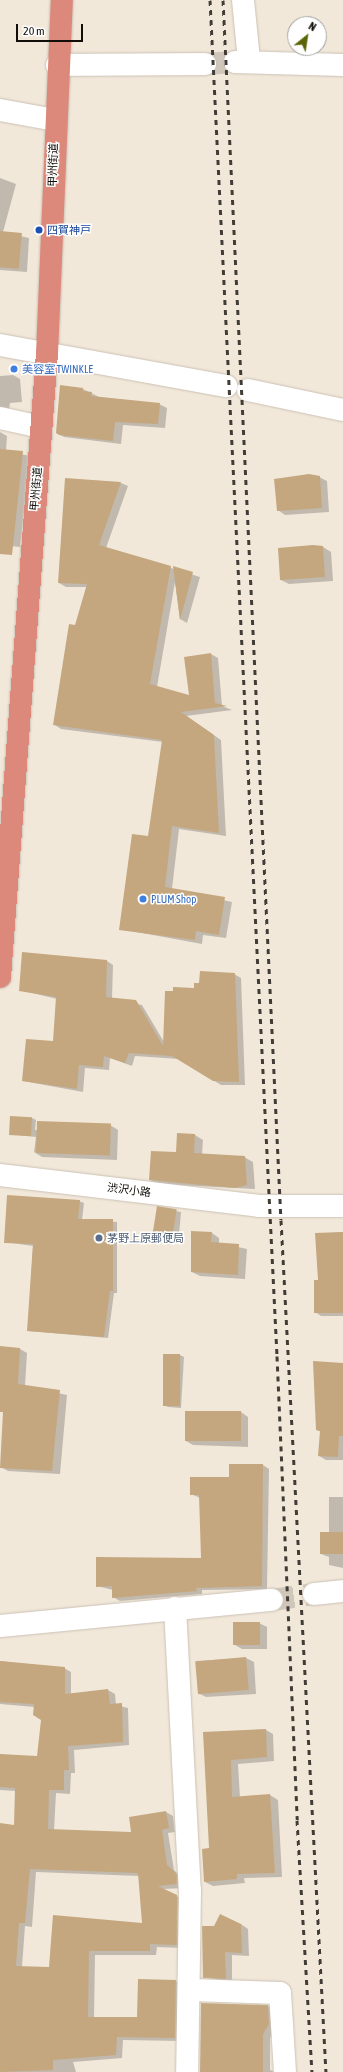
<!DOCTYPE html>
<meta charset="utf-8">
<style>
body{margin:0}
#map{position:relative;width:343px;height:2072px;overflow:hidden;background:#f2e8da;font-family:"Asap Condensed","Noto Sans JP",sans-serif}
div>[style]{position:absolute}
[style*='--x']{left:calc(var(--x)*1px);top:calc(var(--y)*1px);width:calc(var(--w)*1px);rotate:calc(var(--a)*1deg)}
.shadow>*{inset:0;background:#0003}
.building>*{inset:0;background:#c4a77e;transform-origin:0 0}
.minor-tunnel>*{height:22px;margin-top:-11px;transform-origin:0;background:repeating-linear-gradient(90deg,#d0c7bb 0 22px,transparent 0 33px)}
.roads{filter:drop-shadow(0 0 1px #cbc1b4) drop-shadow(0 0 1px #cbc1b4)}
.minor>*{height:22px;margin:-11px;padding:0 11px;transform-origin:11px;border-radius:11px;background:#fff}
.highway>*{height:22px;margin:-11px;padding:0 11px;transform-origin:11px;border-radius:11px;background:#dc887b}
.rail>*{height:3px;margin-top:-1.5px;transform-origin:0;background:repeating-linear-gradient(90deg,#413d36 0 5px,transparent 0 10px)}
.dots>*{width:11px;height:11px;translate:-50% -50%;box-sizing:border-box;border:2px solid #fff;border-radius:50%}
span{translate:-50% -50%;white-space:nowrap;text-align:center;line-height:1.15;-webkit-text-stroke:3px #fff;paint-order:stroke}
.street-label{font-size:11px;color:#110e09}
.transit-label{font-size:11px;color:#164399}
.left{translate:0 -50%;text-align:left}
.shop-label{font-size:11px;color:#366cbe}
.service-label{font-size:11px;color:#4e5e75}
.north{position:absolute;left:287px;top:16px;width:40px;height:40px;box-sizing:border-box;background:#fff;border:1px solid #a09f9d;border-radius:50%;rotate:30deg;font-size:11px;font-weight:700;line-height:16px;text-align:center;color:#110e09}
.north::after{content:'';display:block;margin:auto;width:14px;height:18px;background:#5a6507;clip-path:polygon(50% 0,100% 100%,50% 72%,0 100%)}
.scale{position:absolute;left:16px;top:24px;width:67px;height:18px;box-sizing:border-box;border:2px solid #110e09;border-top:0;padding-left:5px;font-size:12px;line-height:14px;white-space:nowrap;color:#110e09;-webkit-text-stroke:3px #fff;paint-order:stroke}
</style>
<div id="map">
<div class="shadow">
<i style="clip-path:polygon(0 178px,16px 184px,3px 232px,29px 238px,27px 272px,0 270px)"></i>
<i style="clip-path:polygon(13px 375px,20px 379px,22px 402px,10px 403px,9px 410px,0 412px,0 376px)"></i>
<i style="clip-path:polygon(83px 389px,99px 397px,159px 404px,167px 408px,165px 428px,123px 425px,121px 444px,64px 437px,57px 433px)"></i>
<i style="clip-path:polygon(0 432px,7px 436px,6px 451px,30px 456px,20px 547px,0 545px)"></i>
<i style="clip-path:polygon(319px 477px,327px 481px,329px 512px,285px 515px,278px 510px)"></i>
<i style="clip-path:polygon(66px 480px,121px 483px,128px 486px,106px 548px,200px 577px,187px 623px,180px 619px,175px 582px,157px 687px,190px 697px,185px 658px,211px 654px,218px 658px,222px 706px,232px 710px,186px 716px,221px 740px,226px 836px,179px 829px,172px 889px,232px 902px,226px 938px,203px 935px,202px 944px,120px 929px,149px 837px,163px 742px,61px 729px,55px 725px,87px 587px,66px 587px,59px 583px)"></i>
<i style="clip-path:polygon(323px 547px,331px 552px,333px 581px,289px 584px,281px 580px,279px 549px)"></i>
<i style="clip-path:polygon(107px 961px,113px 965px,112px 999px,142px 1005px,164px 1042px,195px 989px,234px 974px,241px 978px,245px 1085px,221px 1085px,179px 1059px,135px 1056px,132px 1066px,110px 1058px,109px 1070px,85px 1068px,83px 1092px,23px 1081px,54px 1042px,57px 999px,20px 990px)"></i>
<i style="clip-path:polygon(32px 1118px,36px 1120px,35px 1130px,110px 1125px,118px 1130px,117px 1160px,42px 1157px,34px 1152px,36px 1137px,10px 1134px)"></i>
<i style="clip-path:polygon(195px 1135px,203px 1140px,202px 1155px,244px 1157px,253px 1162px,255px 1189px,158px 1184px,150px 1180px)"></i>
<i style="clip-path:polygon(79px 1201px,84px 1203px,82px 1220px,117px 1222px,117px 1293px,114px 1293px,108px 1338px,28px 1331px,33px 1246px,5px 1242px)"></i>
<i style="clip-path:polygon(158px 1208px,181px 1212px,179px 1235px,157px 1232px)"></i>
<i style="clip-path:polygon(343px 1232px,343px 1316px,321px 1316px,315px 1312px,319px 1281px,316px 1234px)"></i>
<i style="clip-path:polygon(212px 1233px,219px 1238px,219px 1243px,247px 1249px,245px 1279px,200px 1276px,192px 1272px)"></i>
<i style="clip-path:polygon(0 1347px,20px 1349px,27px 1353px,25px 1386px,67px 1395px,60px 1474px,8px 1471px,1px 1467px,4px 1413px,0 1411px)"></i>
<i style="clip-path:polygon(180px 1355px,184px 1357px,181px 1408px,168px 1407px,164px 1405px)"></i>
<i style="clip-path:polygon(343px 1364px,343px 1460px,326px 1460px,319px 1456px,321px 1432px,317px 1430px)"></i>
<i style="clip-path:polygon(241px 1412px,248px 1417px,248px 1447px,193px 1445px,186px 1441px)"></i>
<i style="clip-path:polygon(263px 1465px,269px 1469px,267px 1589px,202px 1590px,202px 1594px,120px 1601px,113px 1597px,113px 1590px,97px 1586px,202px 1559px,200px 1498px,191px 1494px)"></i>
<i style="clip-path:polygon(329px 1497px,343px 1497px,343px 1568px,329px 1565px,329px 1557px,321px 1554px,329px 1533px)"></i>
<i style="clip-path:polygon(259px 1623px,267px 1627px,267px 1649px,242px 1649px,235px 1645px)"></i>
<i style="clip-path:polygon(246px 1658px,254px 1662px,256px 1694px,206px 1697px,198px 1693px,196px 1661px)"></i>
<i style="clip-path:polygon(evenodd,0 1661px,64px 1668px,71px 1672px,71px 1694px,108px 1690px,115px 1694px,116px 1705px,128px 1708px,129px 1745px,74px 1750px,75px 1773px,71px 1773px,70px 1794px,56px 1793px,54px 1830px,133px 1833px,166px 1812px,173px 1816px,175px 1832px,168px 1833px,174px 1870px,183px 1879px,184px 1888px,163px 1889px,184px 1900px,183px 1948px,157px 1947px,156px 1955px,95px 1955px,94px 2018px,138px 2018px,176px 1981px,182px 1984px,181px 2041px,123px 2040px,122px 2058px,73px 2062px,76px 2072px,0 2072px,0 1824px,15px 1826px,16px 1791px,0 1790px,0 1755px,38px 1757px,42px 1719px,35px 1707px,0 1704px,0 1661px,36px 1872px,139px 1876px,143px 1924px,50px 1968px,22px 1967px,25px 1926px,32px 1927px,36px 1872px)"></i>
<i style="clip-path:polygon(266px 1730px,273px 1734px,274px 1761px,238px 1764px,240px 1798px,270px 1795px,278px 1800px,282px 1877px,244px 1878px,245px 1883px,213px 1886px,205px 1882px,210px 1849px,204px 1733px)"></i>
<i style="clip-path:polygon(241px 1924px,248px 1929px,249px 1956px,232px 1955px,232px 1982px,204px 1977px)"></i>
<i style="clip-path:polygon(268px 2006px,276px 2010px,276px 2029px,270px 2038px,270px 2070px,275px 2072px,203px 2072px)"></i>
</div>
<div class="building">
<i style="left:0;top:231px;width:22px;height:36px;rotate:5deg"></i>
<i style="clip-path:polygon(60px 385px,83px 388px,83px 391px,92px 392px,91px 396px,160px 403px,158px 424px,115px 422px,113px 441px,59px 435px,56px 433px)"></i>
<i style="clip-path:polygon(0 449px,23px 451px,12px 555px,0 554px)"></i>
<i style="clip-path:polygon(309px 474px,320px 476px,322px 508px,277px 511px,274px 479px)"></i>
<i style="clip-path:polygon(65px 478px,121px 482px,99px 545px,171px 566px,150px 684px,189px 695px,184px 657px,211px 653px,215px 703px,227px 706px,181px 712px,214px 735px,219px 833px,172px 826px,165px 887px,225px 897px,219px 935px,196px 931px,195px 940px,119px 930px,132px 834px,148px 836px,162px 740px,53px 725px,69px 624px,75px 625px,87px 584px,58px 583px)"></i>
<i style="clip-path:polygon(313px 545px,323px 546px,325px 577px,280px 580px,278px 548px)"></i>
<i style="clip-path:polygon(173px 566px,193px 572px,180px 620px)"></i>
<i style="clip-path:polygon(22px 952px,107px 960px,106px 997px,136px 1000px,163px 1046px,165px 991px,173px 991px,173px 987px,194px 988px,194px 983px,199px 983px,200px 971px,235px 973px,239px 1082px,213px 1081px,172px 1056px,129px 1053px,125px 1063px,104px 1056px,103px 1067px,79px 1065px,77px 1089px,22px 1081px,26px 1039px,53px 1041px,56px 997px,19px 991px)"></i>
<i style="left:10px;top:1116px;width:22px;height:19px;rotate:3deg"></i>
<i style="left:37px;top:1121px;width:74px;height:32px;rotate:2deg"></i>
<i style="clip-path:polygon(177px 1133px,195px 1134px,194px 1153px,245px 1156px,247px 1185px,235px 1188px,149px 1180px,151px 1151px,176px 1152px)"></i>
<i style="clip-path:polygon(7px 1195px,80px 1200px,78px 1219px,113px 1219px,113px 1291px,110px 1291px,104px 1337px,27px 1331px,33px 1244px,4px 1243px)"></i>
<i style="left:157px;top:1206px;width:20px;height:26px;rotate:9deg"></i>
<i style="clip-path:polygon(191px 1231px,212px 1232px,211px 1242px,239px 1244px,238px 1275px,191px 1272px)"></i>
<i style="clip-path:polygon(343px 1232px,343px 1313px,314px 1313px,314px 1280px,318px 1280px,315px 1233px)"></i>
<i style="clip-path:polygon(0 1346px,20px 1348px,18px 1384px,60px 1390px,52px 1471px,0 1468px,3px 1412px,0 1412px)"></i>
<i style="left:163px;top:1354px;width:17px;height:52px"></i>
<i style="clip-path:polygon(313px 1361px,343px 1363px,343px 1436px,339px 1436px,338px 1457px,318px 1456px,320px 1431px,316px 1430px)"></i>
<i style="left:185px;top:1411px;width:56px;height:30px"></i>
<i style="clip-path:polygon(229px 1464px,263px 1464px,262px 1586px,196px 1588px,197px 1591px,112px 1598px,112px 1586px,96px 1587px,96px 1557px,201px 1558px,199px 1495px,190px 1495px,190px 1477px,229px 1477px)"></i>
<i style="left:320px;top:1532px;width:23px;height:22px"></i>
<i style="left:233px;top:1622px;width:27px;height:23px"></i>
<i style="left:246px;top:1657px;width:33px;height:51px;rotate:85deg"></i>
<i style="clip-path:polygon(evenodd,0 1661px,65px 1667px,65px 1694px,108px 1689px,110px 1704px,122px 1703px,123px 1742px,68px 1746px,69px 1770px,64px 1770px,64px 1790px,49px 1790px,48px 1829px,131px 1832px,129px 1817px,166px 1811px,169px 1828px,162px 1830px,167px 1865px,177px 1874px,177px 1884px,158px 1886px,177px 1895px,177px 1945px,150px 1944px,150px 1951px,89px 1951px,88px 2017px,137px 2017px,138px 1979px,176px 1980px,175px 2038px,117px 2037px,116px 2055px,53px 2060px,53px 2070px,0 2072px,0 1823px,14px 1825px,15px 1788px,0 1787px,0 1754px,37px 1756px,41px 1720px,33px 1715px,34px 1704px,0 1702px,0 1661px,30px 1869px,138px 1873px,142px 1923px,53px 1915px,49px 1967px,16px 1966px,19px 1923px,25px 1923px,30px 1869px)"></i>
<i style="clip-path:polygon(266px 1729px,267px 1757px,231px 1760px,232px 1797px,270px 1794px,275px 1873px,237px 1874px,237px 1879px,204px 1882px,202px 1849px,209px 1848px,203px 1732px)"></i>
<i style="clip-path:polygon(220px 1914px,241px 1924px,242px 1953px,225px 1952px,226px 1979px,203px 1978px,202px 1926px,214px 1926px)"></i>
<i style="clip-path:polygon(201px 2003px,268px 2005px,269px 2024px,263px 2034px,263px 2072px,200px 2072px)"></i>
</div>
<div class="minor-tunnel">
<i style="--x:205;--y:64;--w:30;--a:-4"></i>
<i style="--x:272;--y:1600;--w:42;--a:-8.1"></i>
</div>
<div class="roads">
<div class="minor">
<i style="--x:243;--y:0;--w:60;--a:84.3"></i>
<i style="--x:235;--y:62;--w:108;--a:1.6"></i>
<i style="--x:57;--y:65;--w:148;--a:-0.4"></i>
<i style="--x:0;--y:110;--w:56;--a:10.3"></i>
<i style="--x:0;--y:345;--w:230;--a:10.3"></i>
<i style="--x:248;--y:390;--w:97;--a:11.9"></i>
<i style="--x:0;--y:418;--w:42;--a:12.4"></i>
<i style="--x:0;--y:1175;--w:261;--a:6.8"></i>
<i style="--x:259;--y:1206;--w:84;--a:0"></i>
<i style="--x:314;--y:1594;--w:29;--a:-6"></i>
<i style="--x:175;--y:1608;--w:282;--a:87"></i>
<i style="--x:190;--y:1890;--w:182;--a:90.9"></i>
<i style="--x:0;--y:1626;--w:273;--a:-5.5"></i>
<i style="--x:191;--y:1990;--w:89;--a:1.9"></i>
<i style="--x:280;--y:1993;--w:79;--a:86.4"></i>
</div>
<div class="highway">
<i style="--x:0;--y:977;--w:625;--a:-85.69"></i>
<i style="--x:47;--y:354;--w:354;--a:-87.6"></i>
</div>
</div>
<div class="rail">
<i style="--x:210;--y:0;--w:1358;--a:87.17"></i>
<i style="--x:277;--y:1356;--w:464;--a:87.5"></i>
<i style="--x:297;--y:1820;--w:252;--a:86.6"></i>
<i style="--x:223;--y:0;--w:1221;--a:87.28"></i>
<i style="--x:281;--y:1220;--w:853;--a:86.98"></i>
</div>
<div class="dots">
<i style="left:39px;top:230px;background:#1a4fb4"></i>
<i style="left:14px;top:369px;background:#3f7fe0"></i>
<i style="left:143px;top:899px;background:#3f7fe0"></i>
<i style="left:99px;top:1238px;background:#5c6f8a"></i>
</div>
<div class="street-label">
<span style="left:53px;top:165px;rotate:-88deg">甲州街道</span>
<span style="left:36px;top:489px;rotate:-85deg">甲州街道</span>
<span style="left:129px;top:1190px;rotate:7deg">渋沢小路</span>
</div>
<div class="transit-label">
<span class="left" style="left:47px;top:230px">四賀神戸</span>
</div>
<div class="shop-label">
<span class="left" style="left:22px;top:369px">美容室 TWINKLE</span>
<span class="left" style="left:151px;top:899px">PLUM Shop</span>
</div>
<div class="service-label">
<span class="left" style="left:107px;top:1238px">茅野上原郵便局</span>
</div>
<div class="north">N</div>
<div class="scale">20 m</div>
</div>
